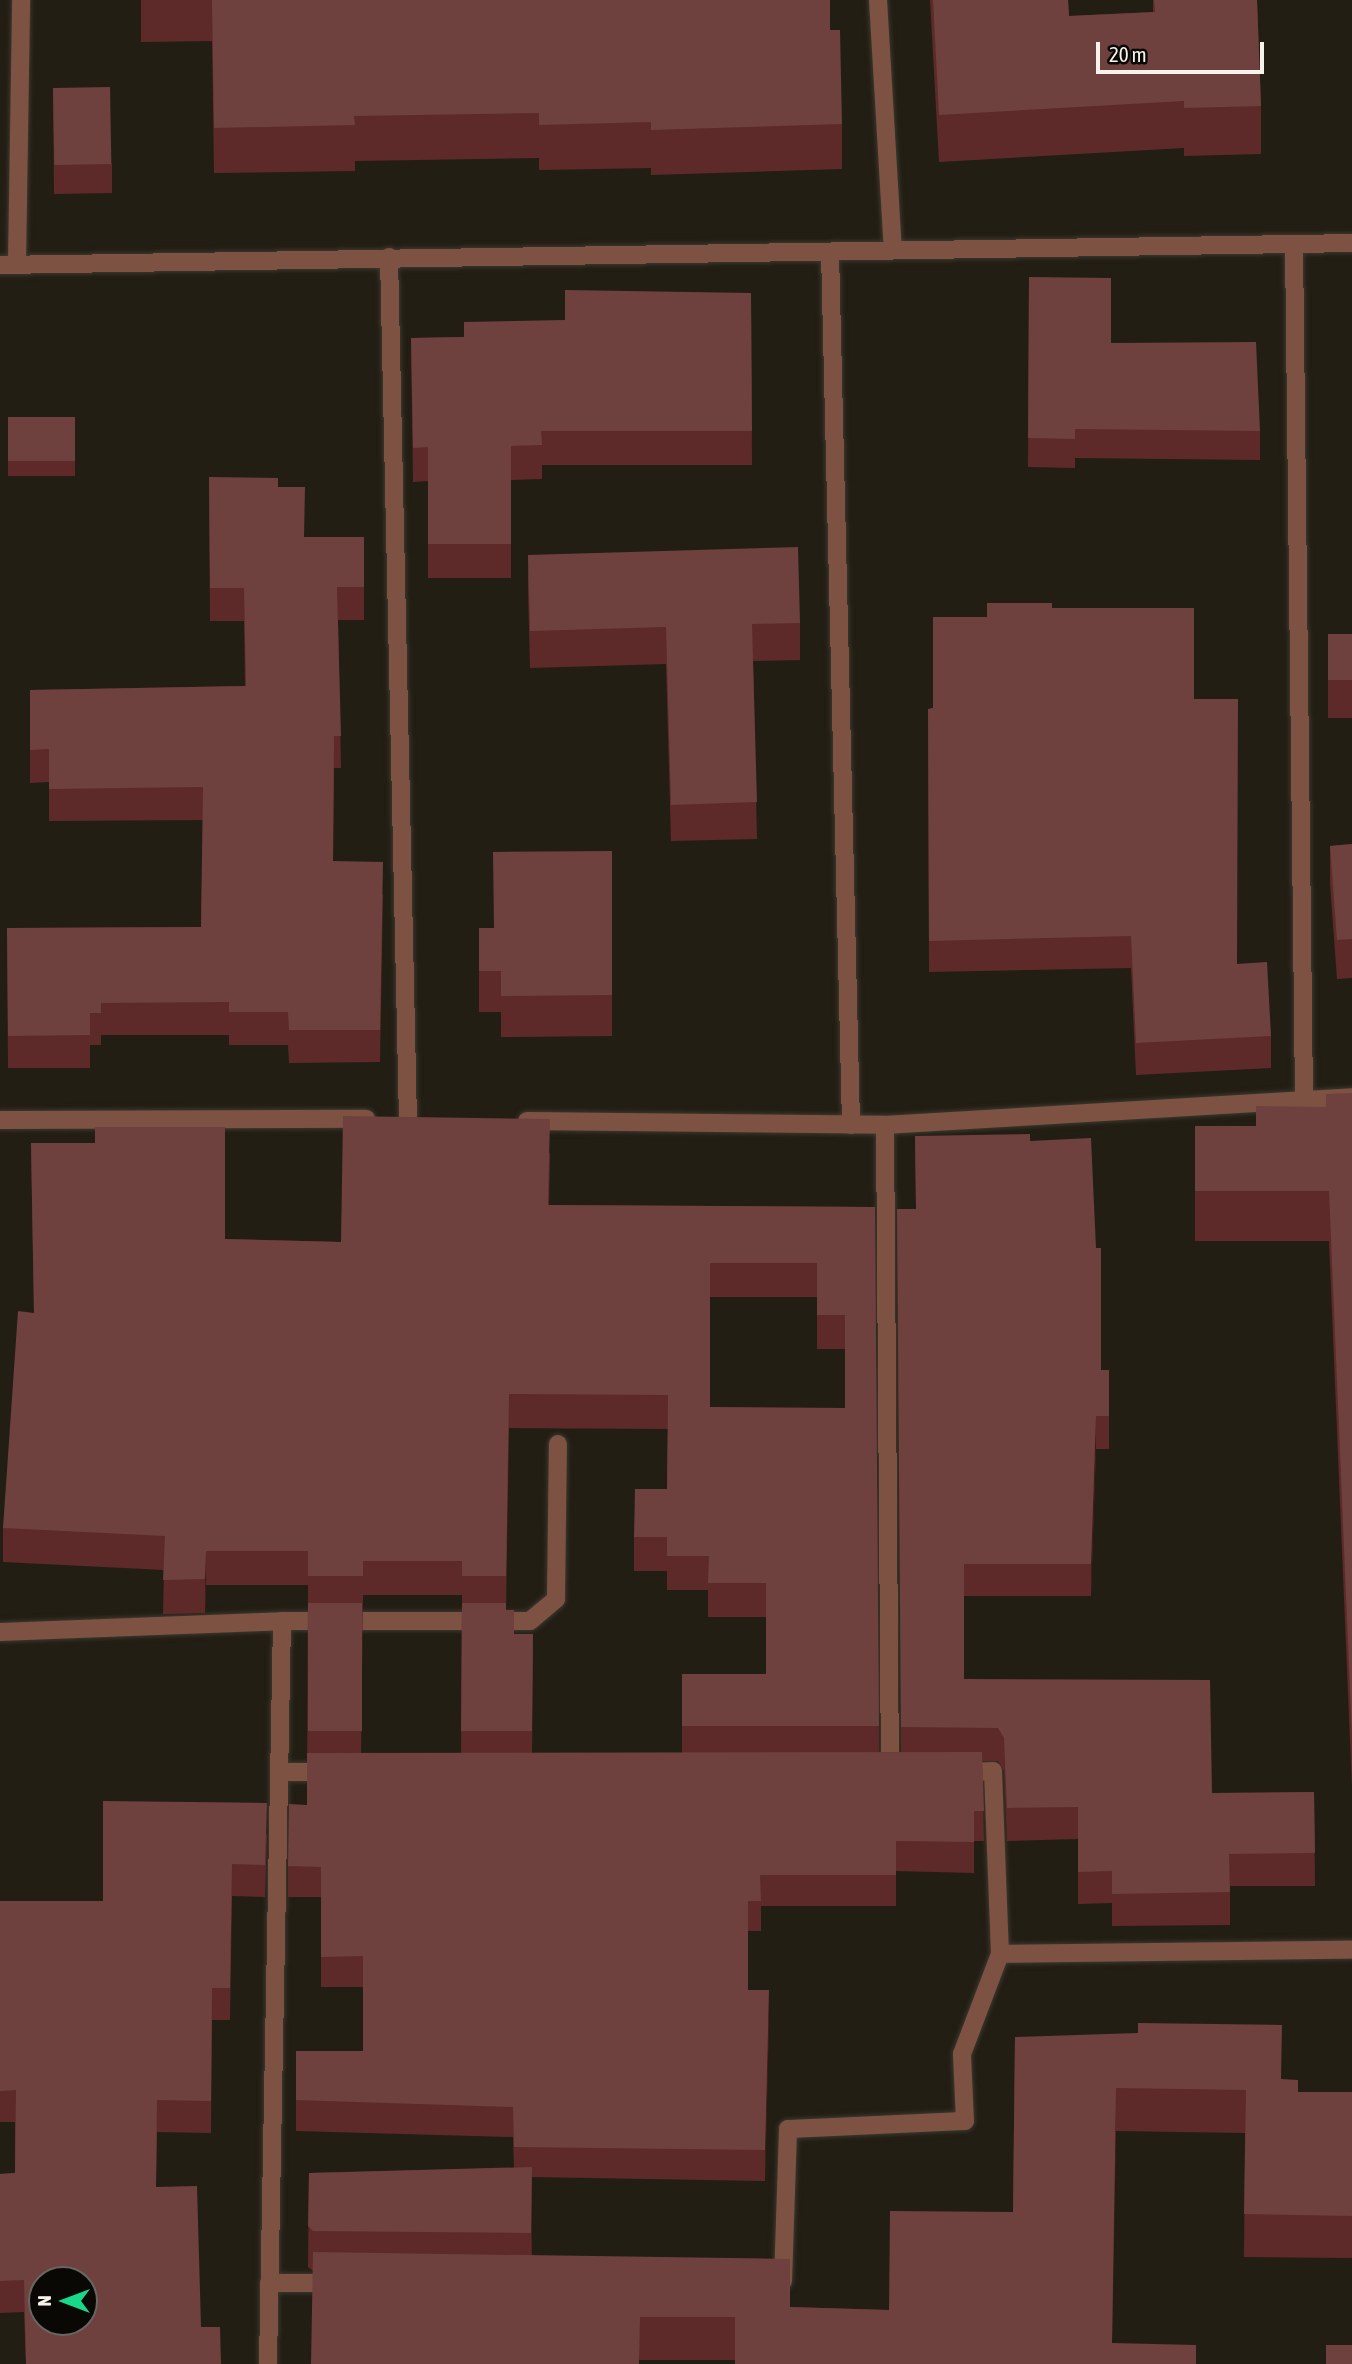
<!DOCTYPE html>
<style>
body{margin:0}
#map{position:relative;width:1352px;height:2364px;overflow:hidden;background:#231e14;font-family:"Asap Condensed",sans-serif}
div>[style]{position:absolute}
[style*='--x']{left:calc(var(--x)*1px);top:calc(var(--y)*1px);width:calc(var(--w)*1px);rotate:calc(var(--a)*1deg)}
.roads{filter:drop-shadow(0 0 2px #3c382e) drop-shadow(0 0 2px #3c382e)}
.minor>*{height:18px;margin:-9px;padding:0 9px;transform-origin:9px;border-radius:9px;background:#7e5243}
.wall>*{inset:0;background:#5d2a29;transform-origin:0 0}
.shaded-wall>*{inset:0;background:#3f1c18}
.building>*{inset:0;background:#6e403e;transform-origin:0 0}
span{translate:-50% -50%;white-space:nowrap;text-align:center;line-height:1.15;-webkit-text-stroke:7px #0a0805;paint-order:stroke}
.north{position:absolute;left:28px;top:2266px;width:70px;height:70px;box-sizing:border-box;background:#0a0805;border:2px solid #686661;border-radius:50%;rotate:270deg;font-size:19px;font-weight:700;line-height:28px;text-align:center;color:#f6f3ec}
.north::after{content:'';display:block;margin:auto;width:24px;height:32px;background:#18d989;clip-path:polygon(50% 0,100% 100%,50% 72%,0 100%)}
.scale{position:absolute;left:1096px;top:42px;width:168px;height:32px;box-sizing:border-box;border:4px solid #f6f3ec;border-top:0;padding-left:9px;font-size:21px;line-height:24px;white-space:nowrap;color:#f6f3ec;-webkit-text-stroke:5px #0a0805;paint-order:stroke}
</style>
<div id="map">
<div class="roads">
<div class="minor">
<i style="--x:878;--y:0;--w:249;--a:86.6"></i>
<i style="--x:1294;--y:244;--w:857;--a:89.33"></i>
<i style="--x:830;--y:252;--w:873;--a:88.62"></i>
<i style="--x:389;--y:257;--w:862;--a:88.74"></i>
<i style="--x:17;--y:263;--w:263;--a:-89.1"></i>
<i style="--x:0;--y:265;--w:1352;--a:-0.93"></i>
<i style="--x:0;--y:1120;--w:366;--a:-0.2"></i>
<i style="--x:527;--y:1121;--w:358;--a:0.6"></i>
<i style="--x:885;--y:1125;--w:468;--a:-3.4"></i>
<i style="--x:885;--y:1125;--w:649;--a:89.56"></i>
<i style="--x:282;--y:1621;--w:248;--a:0"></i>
<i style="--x:530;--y:1621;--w:34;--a:-40"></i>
<i style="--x:556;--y:1599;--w:155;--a:-89.3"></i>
<i style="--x:0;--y:1632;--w:282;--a:-2.2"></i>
<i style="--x:282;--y:1621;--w:743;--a:91.08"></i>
<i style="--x:280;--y:1772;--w:49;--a:0"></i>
<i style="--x:1000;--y:1954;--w:352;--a:-0.7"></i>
<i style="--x:783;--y:2281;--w:152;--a:-88.1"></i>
<i style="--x:788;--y:2129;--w:177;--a:-2.6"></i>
<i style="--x:965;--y:2121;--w:67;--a:-92.6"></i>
<i style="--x:962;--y:2054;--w:107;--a:-69.2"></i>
<i style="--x:1000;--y:1954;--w:183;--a:-92.2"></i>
<i style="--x:993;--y:1771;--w:34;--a:178"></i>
<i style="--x:269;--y:2283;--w:67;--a:0"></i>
</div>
</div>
<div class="wall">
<i style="clip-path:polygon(141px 0,830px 0,830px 30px,842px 124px,842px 169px,651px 175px,651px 168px,539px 170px,539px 158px,355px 161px,355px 171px,214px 173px,212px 41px,141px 42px)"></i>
<i style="clip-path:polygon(930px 0,1068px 0,1069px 16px,1153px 12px,1153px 0,1257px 0,1261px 106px,1261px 154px,1184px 156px,1184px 148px,939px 162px)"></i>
<i style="clip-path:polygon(53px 88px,112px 164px,112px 193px,54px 194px)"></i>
<i style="clip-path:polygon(1029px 277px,1111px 343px,1260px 431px,1260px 460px,1075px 458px,1075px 468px,1028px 467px)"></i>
<i style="clip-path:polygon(751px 293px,752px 465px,542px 465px,542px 479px,511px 480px,511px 578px,428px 578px,428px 481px,413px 482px,411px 338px,464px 337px,565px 320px)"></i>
<i style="left:8px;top:417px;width:67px;height:59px"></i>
<i style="clip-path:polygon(209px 477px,278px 487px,304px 537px,364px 537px,364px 620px,338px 620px,341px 768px,334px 768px,333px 861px,383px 895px,380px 1062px,289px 1063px,288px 1045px,229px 1045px,229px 1035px,101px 1035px,101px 1045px,90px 1045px,90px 1068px,8px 1068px,7px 928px,201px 927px,203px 820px,49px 821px,49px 782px,30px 783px,30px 690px,245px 686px,244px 621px,210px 621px)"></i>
<i style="clip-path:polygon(528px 555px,800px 623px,800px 660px,753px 661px,757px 839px,671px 841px,666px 664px,530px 668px,528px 591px)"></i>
<i style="clip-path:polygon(1052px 608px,1194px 699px,1237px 964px,1271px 1036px,1271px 1068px,1136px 1075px,1131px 968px,929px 972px,928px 709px,933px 708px,987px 617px)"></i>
<i style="left:1328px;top:634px;width:24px;height:84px"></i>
<i style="clip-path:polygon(1352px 844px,1352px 978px,1337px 979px,1330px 884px,1330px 846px)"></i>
<i style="clip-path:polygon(612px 851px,612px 1036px,501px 1037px,501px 1012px,479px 1012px,479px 928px,494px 928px)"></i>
<i style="clip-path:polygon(1352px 1093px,1352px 1788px,1329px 1241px,1195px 1241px,1195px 1126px,1256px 1126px,1326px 1107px)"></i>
<i style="clip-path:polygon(evenodd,915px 1136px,1030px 1141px,1101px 1370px,1109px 1370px,1109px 1449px,1096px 1449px,1091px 1596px,964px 1596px,964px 1679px,1212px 1793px,1314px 1792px,1315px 1886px,1230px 1886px,1230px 1925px,1112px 1926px,1112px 1903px,1078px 1904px,1078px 1839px,1007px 1841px,1004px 1771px,998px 1761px,982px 1761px,984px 1841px,974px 1841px,974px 1873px,896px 1871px,896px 1906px,761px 1906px,761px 1931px,748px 1931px,748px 1990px,769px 2020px,765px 2181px,532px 2177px,532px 2255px,790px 2307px,889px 2310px,1013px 2212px,1015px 2037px,1282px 2079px,1298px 2092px,1352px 2092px,1352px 2258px,1244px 2257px,1245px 2133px,1116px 2131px,1112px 2343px,735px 2360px,640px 2360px,313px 2271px,308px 2267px,309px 2173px,514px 2168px,513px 2137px,296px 2131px,296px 2051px,363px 2051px,363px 1987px,321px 1987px,321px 1897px,288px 1897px,288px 1866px,307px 1805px,308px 1585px,206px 1585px,205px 1613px,163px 1614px,164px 1570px,3px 1562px,3px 1528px,34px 1313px,31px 1143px,225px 1239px,341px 1242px,550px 1153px,549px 1205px,875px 1207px,879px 1752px,901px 1752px,897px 1209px,916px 1209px,915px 1136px,710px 1297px,817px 1297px,817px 1349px,845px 1349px,845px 1408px,710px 1407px,710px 1297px,915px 1136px,509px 1428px,668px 1429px,667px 1489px,634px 1537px,634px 1571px,667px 1571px,667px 1590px,708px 1590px,708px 1617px,766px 1617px,766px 1674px,682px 1674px,682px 1753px,532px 1753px,533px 1634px,514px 1634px,506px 1610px,509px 1428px,915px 1136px,363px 1595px,462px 1595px,461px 1753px,361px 1753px,363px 1595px)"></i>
<i style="clip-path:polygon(267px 1834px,265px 1897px,232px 1896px,230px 2020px,212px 2020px,211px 2133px,157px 2132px,156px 2187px,201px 2327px,221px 2364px,26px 2364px,24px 2312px,0 2313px,0 2174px,15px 2173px,15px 2122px,0 2122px,0 1901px,103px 1901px)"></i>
</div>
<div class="shaded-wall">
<i style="clip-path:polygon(1096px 1416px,1096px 1449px,1091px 1596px,1091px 1564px)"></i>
<i style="clip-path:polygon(206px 1551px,206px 1585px,205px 1613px,205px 1579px)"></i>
<i style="clip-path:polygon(769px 1990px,769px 2020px,765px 2181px,765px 2150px)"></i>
<i style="clip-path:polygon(1116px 2088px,1116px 2131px,1112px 2364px)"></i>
<i style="clip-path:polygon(532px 2167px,532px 2209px,531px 2274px,531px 2233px)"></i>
</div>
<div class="building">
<i style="clip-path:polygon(212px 0,830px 0,830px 30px,840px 30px,842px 124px,651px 130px,651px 122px,539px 125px,539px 113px,354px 116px,355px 125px,214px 128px)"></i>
<i style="clip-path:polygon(933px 0,1068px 0,1069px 16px,1155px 12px,1154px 0,1257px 0,1261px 106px,1184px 108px,1184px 101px,939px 115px)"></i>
<i style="left:110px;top:87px;width:77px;height:57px;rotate:89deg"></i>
<i style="clip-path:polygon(1029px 277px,1111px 278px,1111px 343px,1256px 342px,1260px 431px,1075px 429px,1075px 439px,1028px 438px)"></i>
<i style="clip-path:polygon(565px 290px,751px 293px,752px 431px,541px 431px,542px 445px,511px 446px,511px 544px,428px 544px,428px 447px,413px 448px,411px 338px,464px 337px,464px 322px,565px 320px)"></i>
<i style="left:8px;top:417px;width:67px;height:44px"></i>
<i style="clip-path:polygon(209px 477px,278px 478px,278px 487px,305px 487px,304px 537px,364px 537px,364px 587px,337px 587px,341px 736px,334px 736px,333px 861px,383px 862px,380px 1030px,289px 1030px,288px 1012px,229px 1012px,229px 1002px,101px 1003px,101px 1013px,90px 1013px,90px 1035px,8px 1036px,7px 928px,201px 927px,203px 787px,49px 789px,49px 749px,30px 750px,30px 690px,246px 686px,244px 588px,210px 588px)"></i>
<i style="clip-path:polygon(798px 547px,800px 623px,752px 624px,757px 802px,671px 805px,666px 627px,530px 631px,528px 555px)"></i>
<i style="clip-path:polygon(987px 603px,1052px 603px,1052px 608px,1194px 608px,1194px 699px,1238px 699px,1237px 964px,1267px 962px,1271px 1036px,1136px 1043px,1131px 936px,929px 941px,928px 709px,933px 708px,933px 617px,987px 617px)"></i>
<i style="left:1328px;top:634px;width:24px;height:46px"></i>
<i style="clip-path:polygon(1352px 844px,1352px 939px,1337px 940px,1330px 846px)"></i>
<i style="clip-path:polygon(612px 851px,612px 995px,501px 996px,501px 971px,479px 971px,479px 928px,494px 928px,493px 852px)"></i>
<i style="clip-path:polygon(1352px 1093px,1352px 1738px,1329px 1191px,1195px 1191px,1195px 1126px,1256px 1126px,1256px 1106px,1326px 1107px,1326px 1094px)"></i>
<i style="clip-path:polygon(evenodd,343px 1116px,550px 1119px,548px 1205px,875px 1207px,879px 1726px,682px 1726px,682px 1674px,766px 1674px,766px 1583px,708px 1583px,709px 1556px,667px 1556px,667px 1537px,634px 1537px,635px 1489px,667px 1489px,668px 1395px,509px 1394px,506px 1576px,462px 1576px,462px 1561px,363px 1561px,363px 1576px,308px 1576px,308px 1551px,206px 1551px,205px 1579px,163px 1580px,165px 1536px,3px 1528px,18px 1311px,34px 1313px,31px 1143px,95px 1143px,95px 1127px,225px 1127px,225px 1239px,341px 1242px,343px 1116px,710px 1263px,817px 1263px,817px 1315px,845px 1315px,845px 1408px,710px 1407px,710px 1263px)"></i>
<i style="clip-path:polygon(1030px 1134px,1030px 1141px,1091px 1138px,1096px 1248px,1101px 1248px,1101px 1370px,1109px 1370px,1109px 1416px,1096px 1416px,1091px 1564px,964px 1564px,964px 1679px,1210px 1680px,1212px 1793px,1314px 1792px,1315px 1853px,1229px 1854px,1230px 1892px,1112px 1894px,1112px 1871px,1078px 1872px,1078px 1807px,1007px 1808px,1004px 1738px,998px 1728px,901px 1727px,897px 1209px,916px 1209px,915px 1136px)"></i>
<i style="left:308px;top:1603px;width:54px;height:128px"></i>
<i style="clip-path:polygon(462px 1603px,506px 1603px,506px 1610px,514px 1610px,514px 1634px,533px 1634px,532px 1731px,461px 1731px)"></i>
<i style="clip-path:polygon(982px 1752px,984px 1811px,974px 1811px,974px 1842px,896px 1841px,896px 1875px,760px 1875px,761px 1901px,748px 1901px,748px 1990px,769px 1990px,765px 2150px,514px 2147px,513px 2107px,296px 2100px,296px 2051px,363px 2051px,363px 1956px,321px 1957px,321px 1867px,288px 1866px,289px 1804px,307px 1805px,307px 1753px)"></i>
<i style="clip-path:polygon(evenodd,103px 1801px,267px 1803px,265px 1865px,232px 1864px,230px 1988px,212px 1988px,211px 2101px,157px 2100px,156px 2187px,197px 2186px,201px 2327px,220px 2327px,221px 2364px,26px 2364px,24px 2280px,0 2281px,0 2174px,15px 2173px,16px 2090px,0 2091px,0 1901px,103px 1901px,103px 1801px,42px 2280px,84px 2280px,84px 2322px,42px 2322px,42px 2280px)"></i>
<i style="clip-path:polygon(1138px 2023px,1282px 2025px,1281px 2079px,1298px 2080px,1298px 2092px,1352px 2092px,1352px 2216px,1244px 2214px,1246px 2090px,1116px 2088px,1112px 2343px,1196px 2345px,1196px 2364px,735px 2364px,735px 2317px,640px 2317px,639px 2364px,311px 2364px,313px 2252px,790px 2259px,790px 2307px,889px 2310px,890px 2211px,1013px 2212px,1015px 2037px,1138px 2033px)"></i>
<i style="clip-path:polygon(532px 2167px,531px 2233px,313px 2231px,308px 2226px,309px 2173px)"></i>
<i style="left:1326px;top:2345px;width:26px;height:19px"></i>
</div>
<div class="north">N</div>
<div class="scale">20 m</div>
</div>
